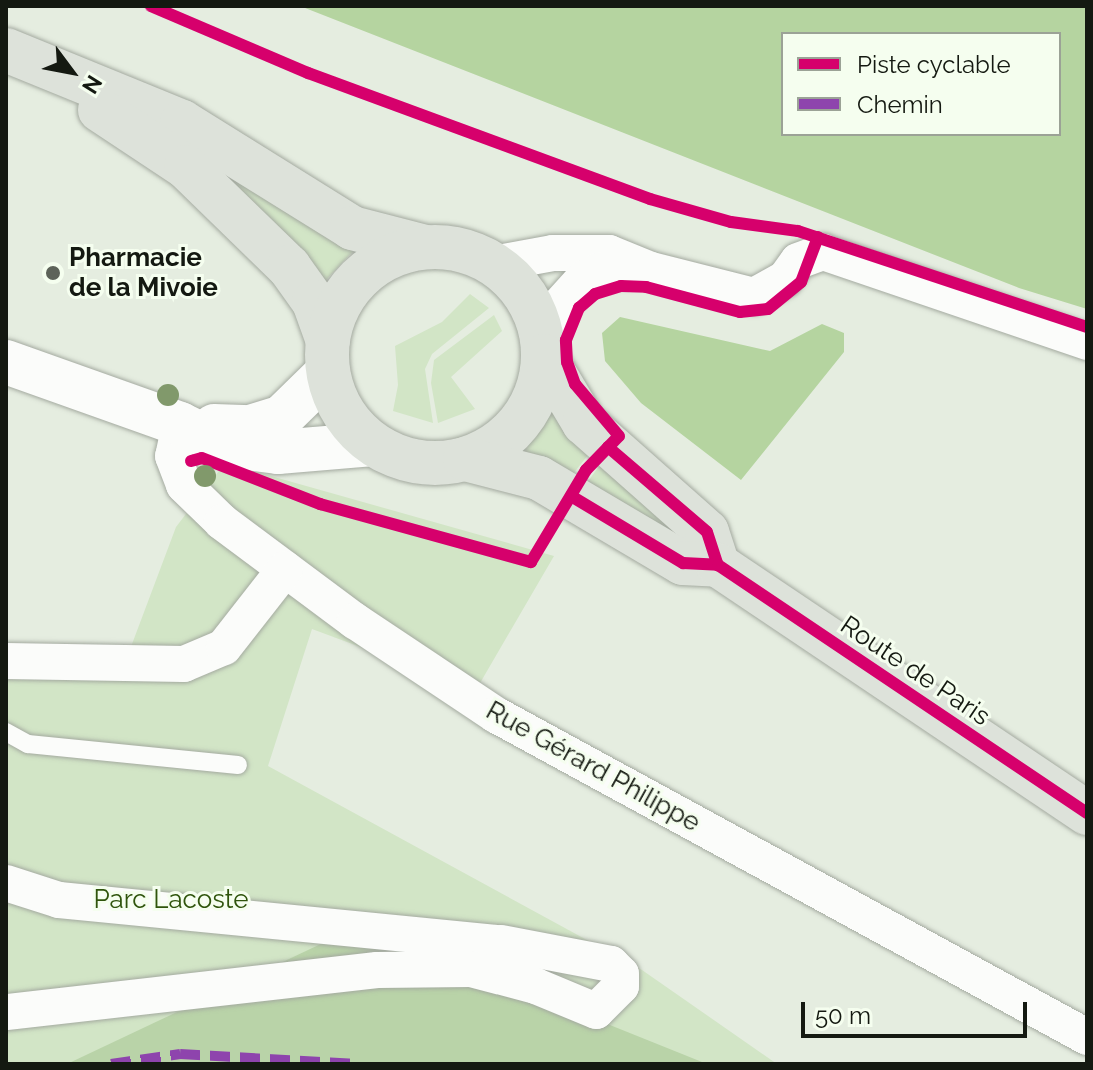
<!DOCTYPE html>
<meta charset="utf-8">
<style>
body{margin:0}
#map{position:relative;width:1093px;height:1070px;overflow:hidden;background:#e5ede0;font-family:Raleway,sans-serif}
div>[style]{position:absolute}
[style*='--x']{left:calc(var(--x)*1px);top:calc(var(--y)*1px);width:calc(var(--w)*1px);rotate:calc(var(--a)*1deg)}
.green>*{inset:0;background:#d2e5c6}
.forest>*{inset:0;background:#b9d3a8}
.water>*{inset:0;background:#b5d4a0}
.roads{filter:drop-shadow(0 0 2px #a4aaa0) drop-shadow(0 0 2px #a4aaa0)}
.service>*{height:18px;margin:-9px;padding:0 9px;transform-origin:9px;border-radius:9px;background:#fbfcfa}
.minor>*{height:36px;margin:-18px;padding:0 18px;transform-origin:18px;border-radius:18px;background:#fbfcfa}
.tertiary>*{height:44px;margin:-22px;padding:0 22px;transform-origin:22px;border-radius:22px;background:#fbfcfa}
.primary>*{height:44px;margin:-22px;padding:0 22px;transform-origin:22px;border-radius:22px;background:#dde2da}
.primary>.ring{margin:-22px;padding:0;box-sizing:content-box;background:none;border:44px solid #dde2da;border-radius:50%}
.quiet>*{height:10px;margin-top:-5px;transform-origin:0;background:repeating-linear-gradient(90deg,#8e44ad 0 20px,transparent 0 30px)}
.cycleway>*{height:12px;margin:-6px;padding:0 6px;transform-origin:6px;border-radius:6px;background:#d6006c}
.trees>*{width:22px;height:22px;margin:-11px;border-radius:50%;background:#81996b}
.dots>*{width:22px;height:22px;translate:-50% -50%;box-sizing:border-box;border:4px solid #f5feef;border-radius:50%}
span{translate:-50% -50%;white-space:nowrap;text-align:center;line-height:1.15;-webkit-text-stroke:6px #f5feef;paint-order:stroke}
.poi-label{font-size:26px;color:#141911;font-weight:700}
.left{translate:0 -50%;text-align:left}
.street-label{font-size:26px;color:#141911}
.park-label{font-size:26px;color:#2f540c}
.frame{position:absolute;inset:0;border:8px solid #141911;pointer-events:none}
.legend{position:absolute;left:781px;top:32px;width:280px;height:104px;box-sizing:border-box;background:#f5feef;border:2px solid #9ba296;margin:0;padding:10px 14px;list-style:none;font-size:24px;color:#141911}
.legend li{display:flex;align-items:center;gap:16px;height:40px}
.legend b{width:40px;border:2px solid #9ba296}
.north{position:absolute;left:32px;top:32px;width:80px;height:80px;-webkit-text-stroke:6px #f5feef;paint-order:stroke;rotate:122deg;font-size:22px;font-weight:700;line-height:32px;text-align:center;color:#141911}
.north::after{content:'';display:block;margin:auto;width:28px;height:36px;background:#141911;clip-path:polygon(50% 0,100% 100%,50% 72%,0 100%)}
.scale{position:absolute;left:801px;top:1002px;width:226px;height:36px;box-sizing:border-box;border:4px solid #141911;border-top:0;padding-left:10px;font-size:24px;line-height:28px;white-space:nowrap;color:#141911;-webkit-text-stroke:6px #f5feef;paint-order:stroke}
</style>
<div id="map">
<div class="green">
<i style="clip-path:polygon(219px 165px,355px 249px,325px 281px,244px 200px)"></i>
<i style="clip-path:polygon(470px 294px,489px 308px,432px 354px,425px 369px,433px 423px,393px 411px,398px 385px,395px 346px,442px 322px)"></i>
<i style="clip-path:polygon(494px 315px,502px 331px,451px 377px,475px 409px,438px 423px,431px 383px,434px 360px)"></i>
<i style="clip-path:polygon(553px 406px,592px 450px,569px 479px,513px 457px,531px 442px)"></i>
<i style="clip-path:polygon(602px 462px,698px 545px,584px 487px)"></i>
<i style="clip-path:polygon(225px 463px,554px 556px,476px 690px,312px 629px,268px 766px,642px 970px,777px 1064px,6px 1064px,6px 669px,123px 668px,176px 527px)"></i>
</div>
<div class="forest">
<i style="clip-path:polygon(361px 925px,707px 1064px,67px 1064px)"></i>
</div>
<div class="water">
<i style="clip-path:polygon(evenodd,300px 6px,1087px 6px,1087px 309px,1019px 288px,300px 6px,783px 34px,1059px 34px,1059px 134px,783px 134px,783px 34px)"></i>
<i style="clip-path:polygon(620px 317px,770px 351px,822px 324px,844px 333px,844px 352px,741px 480px,641px 403px,605px 361px,602px 333px)"></i>
</div>
<div class="roads">
<div class="service">
<i style="--x:6;--y:732;--w:25;--a:29"></i>
<i style="--x:28;--y:744;--w:211;--a:5.7"></i>
</div>
<div class="minor">
<i style="--x:493;--y:264;--w:61;--a:-10.4"></i>
<i style="--x:553;--y:253;--w:56;--a:0"></i>
<i style="--x:609;--y:253;--w:45;--a:22"></i>
<i style="--x:651;--y:270;--w:106;--a:14.2"></i>
<i style="--x:754;--y:296;--w:35;--a:-29"></i>
<i style="--x:785;--y:279;--w:22;--a:-54"></i>
<i style="--x:798;--y:261;--w:27;--a:-20"></i>
<i style="--x:823;--y:252;--w:279;--a:18.8"></i>
<i style="--x:542;--y:339;--w:30;--a:-67"></i>
<i style="--x:554;--y:311;--w:45;--a:-47.7"></i>
<i style="--x:584;--y:278;--w:16;--a:-27"></i>
<i style="--x:598;--y:271;--w:35;--a:-3"></i>
<i style="--x:180;--y:424;--w:33;--a:102"></i>
<i style="--x:173;--y:456;--w:31;--a:69"></i>
<i style="--x:184;--y:485;--w:53;--a:44.2"></i>
<i style="--x:222;--y:522;--w:166;--a:36.7"></i>
<i style="--x:355;--y:621;--w:169;--a:33.7"></i>
<i style="--x:496;--y:715;--w:673;--a:28.58"></i>
<i style="--x:6;--y:661;--w:178;--a:1"></i>
<i style="--x:184;--y:664;--w:43;--a:-23"></i>
<i style="--x:224;--y:647;--w:99;--a:-52"></i>
<i style="--x:6;--y:883;--w:56;--a:17.8"></i>
<i style="--x:59;--y:900;--w:444;--a:5.6"></i>
<i style="--x:501;--y:943;--w:112;--a:10.8"></i>
<i style="--x:611;--y:964;--w:14;--a:45"></i>
<i style="--x:621;--y:974;--w:12;--a:90"></i>
<i style="--x:621;--y:986;--w:35;--a:135"></i>
<i style="--x:596;--y:1011;--w:65;--a:-157.4"></i>
<i style="--x:536;--y:986;--w:67;--a:-165.3"></i>
<i style="--x:471;--y:969;--w:94;--a:179.4"></i>
<i style="--x:377;--y:970;--w:373;--a:173.5"></i>
</div>
<div class="tertiary">
<i style="--x:6;--y:362;--w:185;--a:19.6"></i>
<i style="--x:180;--y:424;--w:48;--a:26"></i>
<i style="--x:223;--y:445;--w:55;--a:7.3"></i>
<i style="--x:278;--y:452;--w:95;--a:-4.8"></i>
<i style="--x:214;--y:426;--w:36;--a:2"></i>
<i style="--x:250;--y:427;--w:34;--a:-17"></i>
<i style="--x:282;--y:417;--w:63;--a:-44.4"></i>
</div>
<div class="primary">
<i style="--x:6;--y:50;--w:190;--a:22.2"></i>
<i style="--x:182;--y:122;--w:200;--a:31.9"></i>
<i style="--x:352;--y:228;--w:75;--a:14.6"></i>
<i style="--x:100;--y:110;--w:103;--a:33.5"></i>
<i style="--x:186;--y:167;--w:144;--a:44.2"></i>
<i style="--x:289;--y:267;--w:43;--a:54.5"></i>
<i style="--x:314;--y:302;--w:41;--a:70.3"></i>
<i class="ring" style="left:327px;top:247px;width:172px;height:172px"></i>
<i style="--x:544;--y:356;--w:78;--a:59.2"></i>
<i style="--x:584;--y:423;--w:164;--a:41.5"></i>
<i style="--x:707;--y:532;--w:35;--a:72"></i>
<i style="--x:465;--y:459;--w:76;--a:14.4"></i>
<i style="--x:539;--y:478;--w:167;--a:30.6"></i>
<i style="--x:683;--y:563;--w:35;--a:3"></i>
<i style="--x:718;--y:565;--w:445;--a:33.9"></i>
</div>
</div>
<div class="quiet">
<i style="--x:111;--y:1064;--w:70;--a:-8.2"></i>
<i style="--x:180;--y:1054;--w:178;--a:3.2"></i>
</div>
<div class="cycleway">
<i style="--x:151;--y:6;--w:171;--a:23.1"></i>
<i style="--x:308;--y:73;--w:364;--a:20.2"></i>
<i style="--x:650;--y:199;--w:84;--a:15.9"></i>
<i style="--x:731;--y:222;--w:68;--a:7.7"></i>
<i style="--x:798;--y:231;--w:305;--a:18.4"></i>
<i style="--x:608;--y:447;--w:130;--a:40.6"></i>
<i style="--x:707;--y:532;--w:35;--a:72"></i>
<i style="--x:191;--y:461;--w:11;--a:-15"></i>
<i style="--x:202;--y:458;--w:127;--a:21.3"></i>
<i style="--x:320;--y:504;--w:219;--a:15.4"></i>
<i style="--x:531;--y:562;--w:107;--a:-59.1"></i>
<i style="--x:586;--y:470;--w:47;--a:-45.9"></i>
<i style="--x:619;--y:436;--w:68;--a:-130.2"></i>
<i style="--x:575;--y:384;--w:23;--a:-110"></i>
<i style="--x:567;--y:362;--w:22;--a:-93"></i>
<i style="--x:566;--y:340;--w:35;--a:-68"></i>
<i style="--x:579;--y:308;--w:21;--a:-41"></i>
<i style="--x:595;--y:294;--w:27;--a:-17"></i>
<i style="--x:621;--y:286;--w:25;--a:2"></i>
<i style="--x:646;--y:287;--w:97;--a:14.9"></i>
<i style="--x:740;--y:312;--w:28;--a:-6"></i>
<i style="--x:768;--y:309;--w:43;--a:-39.3"></i>
<i style="--x:801;--y:282;--w:48;--a:-69.3"></i>
<i style="--x:571;--y:496;--w:131;--a:30.9"></i>
<i style="--x:683;--y:563;--w:35;--a:3"></i>
<i style="--x:718;--y:565;--w:445;--a:33.9"></i>
</div>
<div class="trees">
<i style="left:168px;top:395px"></i>
<i style="left:205px;top:476px"></i>
</div>
<div class="dots">
<i style="left:53px;top:273px;background:#5d6359"></i>
</div>
<div class="poi-label">
<span class="left" style="left:69px;top:273px">Pharmacie<br>de la Mivoie</span>
</div>
<div class="street-label">
<span style="left:915px;top:671px;rotate:34deg">Route de Paris</span>
<span style="left:593px;top:767px;rotate:29deg">Rue Gérard Philippe</span>
</div>
<div class="park-label">
<span style="left:171px;top:900px">Parc Lacoste</span>
</div>
<div class="frame"></div>
<ul class="legend">
<li><b style="height:10px;background:#d6006c"></b>Piste cyclable</li>
<li><b style="height:10px;background:#8e44ad"></b>Chemin</li>
</ul>
<div class="north">N</div>
<div class="scale">50 m</div>
</div>
